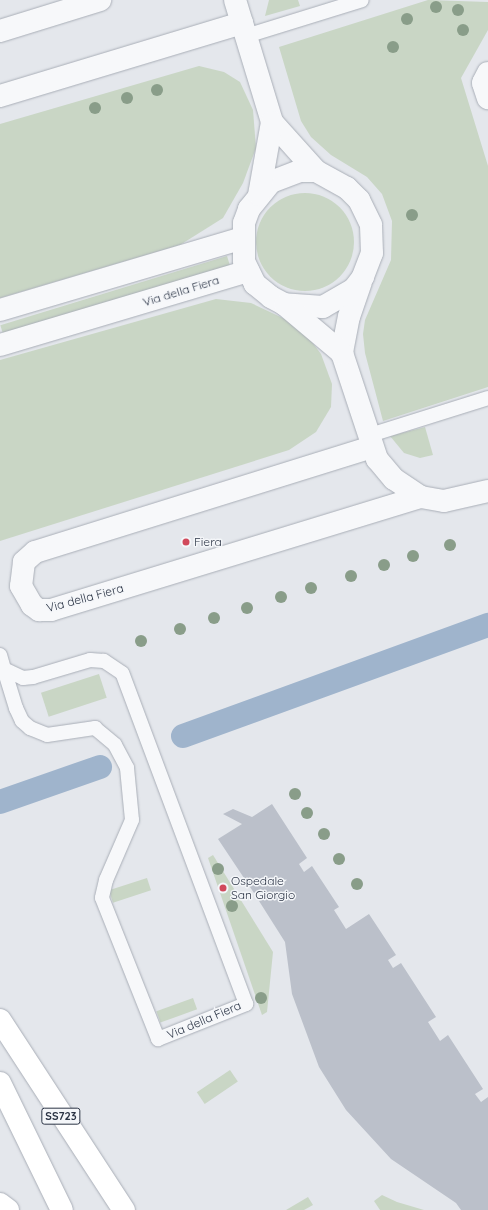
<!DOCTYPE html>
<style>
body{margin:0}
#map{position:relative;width:488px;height:1210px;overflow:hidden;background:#e4e7ec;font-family:Quicksand,sans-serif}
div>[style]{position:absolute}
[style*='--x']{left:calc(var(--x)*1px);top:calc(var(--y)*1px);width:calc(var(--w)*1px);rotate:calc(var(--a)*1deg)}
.green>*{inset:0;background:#c9d6c5;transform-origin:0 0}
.round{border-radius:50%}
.canal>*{height:24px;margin:-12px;padding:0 12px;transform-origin:12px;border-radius:12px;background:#9fb4cc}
.building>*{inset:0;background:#bbc0ca}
.roads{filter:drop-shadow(0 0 1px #a9aeb7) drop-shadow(0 0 1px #a9aeb7)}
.service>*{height:14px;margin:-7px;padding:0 7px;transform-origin:7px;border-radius:7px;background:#f7f8fa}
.minor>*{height:22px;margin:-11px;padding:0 11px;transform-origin:11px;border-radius:11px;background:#f7f8fa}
.trunk>*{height:22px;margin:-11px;padding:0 11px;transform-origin:11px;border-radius:11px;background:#fff}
.trees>*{width:12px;height:12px;margin:-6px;border-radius:50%;background:#899d89}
.dots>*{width:11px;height:11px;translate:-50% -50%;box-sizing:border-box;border:2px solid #f4f6f9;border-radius:50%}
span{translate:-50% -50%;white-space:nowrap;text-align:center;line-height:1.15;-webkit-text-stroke:3px #f4f6f9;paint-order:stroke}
.shield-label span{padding:1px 3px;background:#f4f6f9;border:1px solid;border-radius:3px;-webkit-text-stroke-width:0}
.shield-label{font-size:11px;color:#2b3445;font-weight:700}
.street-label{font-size:12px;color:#2b3445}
.poi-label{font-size:12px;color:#2b3445}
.left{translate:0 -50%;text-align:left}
</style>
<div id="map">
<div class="green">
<i style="clip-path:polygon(269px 0,298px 0,300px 6px,265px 16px)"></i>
<i style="clip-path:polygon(428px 0,488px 2px,488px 30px,461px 78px,488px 166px,488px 387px,383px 421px,365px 353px,363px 334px,365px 320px,391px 260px,392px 221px,382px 194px,367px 177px,331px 155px,311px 137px,301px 121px,279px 47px)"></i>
<i style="clip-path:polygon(199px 66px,224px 72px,240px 82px,253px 110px,256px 148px,243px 183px,223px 218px,180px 245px,0 298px,0 124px)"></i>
<i class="round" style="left:256px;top:193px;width:98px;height:98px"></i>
<i style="left:227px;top:256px;width:10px;height:237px;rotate:73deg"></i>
<i style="clip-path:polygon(216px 299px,251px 303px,287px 320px,309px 338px,321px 354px,332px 384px,331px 407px,316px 432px,289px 450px,0 541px,0 360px)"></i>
<i style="clip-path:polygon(425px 427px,433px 455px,420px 458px,404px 453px,390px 436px)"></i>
<i style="left:99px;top:674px;width:25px;height:61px;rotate:72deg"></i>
<i style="clip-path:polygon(213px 855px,273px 952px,267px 1012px,262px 1015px,208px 858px)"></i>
<i style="left:147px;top:878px;width:13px;height:40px;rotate:72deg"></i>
<i style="left:193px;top:998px;width:12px;height:39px;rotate:70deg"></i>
<i style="left:230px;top:1070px;width:14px;height:40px;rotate:56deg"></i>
<i style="clip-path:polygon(382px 1195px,397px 1202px,424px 1210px,380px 1210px,374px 1201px)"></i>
<i style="clip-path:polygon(308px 1197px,313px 1205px,304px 1210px,286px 1210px)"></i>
</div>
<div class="canal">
<i style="--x:183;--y:736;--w:325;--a:-20"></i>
<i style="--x:0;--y:802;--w:106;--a:-19.3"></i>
</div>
<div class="building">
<i style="clip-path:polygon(272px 804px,307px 858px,299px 864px,304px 872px,312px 866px,339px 907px,334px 910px,346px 929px,369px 914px,396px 955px,388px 960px,393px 968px,401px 963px,436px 1017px,428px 1022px,440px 1041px,448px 1035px,483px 1089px,475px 1094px,481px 1102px,488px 1097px,488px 1210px,461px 1210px,456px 1203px,391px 1159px,346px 1110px,319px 1067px,292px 994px,285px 942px,259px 901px,266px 897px,261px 889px,254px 893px,218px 839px,242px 824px,223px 814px,233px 809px,252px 817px)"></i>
</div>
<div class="roads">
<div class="service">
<i style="--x:246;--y:36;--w:121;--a:-17.2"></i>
<i style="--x:367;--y:436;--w:127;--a:-17.4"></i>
<i style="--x:0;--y:655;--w:15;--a:74"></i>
<i style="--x:4;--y:669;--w:41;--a:72.9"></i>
<i style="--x:16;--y:708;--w:14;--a:65"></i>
<i style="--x:22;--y:721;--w:11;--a:41"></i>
<i style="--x:30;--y:728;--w:18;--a:22"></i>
<i style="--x:47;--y:735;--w:49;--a:-8.3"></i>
<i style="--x:95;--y:728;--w:26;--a:40"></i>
<i style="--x:115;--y:745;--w:26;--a:62"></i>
<i style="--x:127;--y:768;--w:52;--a:84.5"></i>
<i style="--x:132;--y:820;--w:65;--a:113.4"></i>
<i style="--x:106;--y:880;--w:18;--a:103"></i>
<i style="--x:102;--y:898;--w:152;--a:68.3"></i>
<i style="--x:158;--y:1039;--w:95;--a:-21.7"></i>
<i style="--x:246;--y:1004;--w:353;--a:-110.5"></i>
<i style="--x:122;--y:673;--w:22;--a:-146"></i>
<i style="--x:104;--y:661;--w:14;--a:-176"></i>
<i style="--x:90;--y:660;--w:59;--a:163.4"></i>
<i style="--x:33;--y:677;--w:10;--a:174"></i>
<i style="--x:23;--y:678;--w:21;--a:-155"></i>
</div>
<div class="minor">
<i style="--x:235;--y:0;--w:127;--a:73.1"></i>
<i style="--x:272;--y:122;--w:66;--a:48.1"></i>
<i style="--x:0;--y:31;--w:105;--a:-17.2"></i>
<i style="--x:488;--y:73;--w:11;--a:117"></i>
<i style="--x:483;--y:83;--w:16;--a:72"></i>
<i style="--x:0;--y:96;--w:253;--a:-16.8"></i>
<i style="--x:300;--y:171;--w:16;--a:0"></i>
<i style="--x:316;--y:171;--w:35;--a:29"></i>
<i style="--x:347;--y:188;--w:17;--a:45"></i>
<i style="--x:359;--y:200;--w:28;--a:64"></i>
<i style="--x:371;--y:225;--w:28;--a:88"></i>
<i style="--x:372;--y:253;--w:26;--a:111"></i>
<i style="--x:363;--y:277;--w:15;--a:127"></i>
<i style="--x:354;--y:289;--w:36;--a:150"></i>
<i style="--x:323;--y:307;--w:39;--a:-176"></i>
<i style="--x:284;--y:304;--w:15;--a:-152"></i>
<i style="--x:271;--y:297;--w:21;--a:-141"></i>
<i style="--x:255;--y:284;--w:25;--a:-116"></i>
<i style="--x:244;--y:261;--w:38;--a:-90"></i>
<i style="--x:244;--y:223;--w:15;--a:-70"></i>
<i style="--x:249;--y:209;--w:35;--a:-51"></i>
<i style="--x:271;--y:182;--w:31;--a:-21"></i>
<i style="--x:259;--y:195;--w:74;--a:-79.9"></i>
<i style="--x:361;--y:282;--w:36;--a:109"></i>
<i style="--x:349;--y:316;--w:38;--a:101"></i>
<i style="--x:342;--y:353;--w:112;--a:71.7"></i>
<i style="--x:377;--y:459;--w:26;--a:50"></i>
<i style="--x:394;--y:479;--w:32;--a:34"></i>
<i style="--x:421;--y:497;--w:23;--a:10"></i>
<i style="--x:444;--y:501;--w:45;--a:-12.8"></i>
<i style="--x:285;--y:305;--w:75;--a:40.1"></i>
<i style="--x:0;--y:310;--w:253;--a:-16.5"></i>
<i style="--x:0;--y:345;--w:259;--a:-16.6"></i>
<i style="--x:372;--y:447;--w:353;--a:162.7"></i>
<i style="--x:35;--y:552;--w:15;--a:138"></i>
<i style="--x:24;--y:562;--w:24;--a:97"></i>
<i style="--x:21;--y:586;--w:22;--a:60"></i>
<i style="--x:32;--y:605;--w:9;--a:36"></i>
<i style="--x:39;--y:610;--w:12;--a:0"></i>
<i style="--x:51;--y:610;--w:387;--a:-17"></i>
</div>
<div class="trunk">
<i style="--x:0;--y:1020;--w:227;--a:56.9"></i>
<i style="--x:0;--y:1083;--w:141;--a:64"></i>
<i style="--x:0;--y:1204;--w:10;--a:37"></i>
</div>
</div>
<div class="trees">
<i style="left:436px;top:7px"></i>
<i style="left:458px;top:10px"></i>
<i style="left:407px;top:19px"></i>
<i style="left:463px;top:30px"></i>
<i style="left:393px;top:47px"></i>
<i style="left:157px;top:90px"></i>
<i style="left:127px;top:98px"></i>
<i style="left:95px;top:108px"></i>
<i style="left:412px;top:215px"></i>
<i style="left:450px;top:545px"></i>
<i style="left:413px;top:556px"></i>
<i style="left:384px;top:565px"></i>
<i style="left:351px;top:576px"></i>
<i style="left:311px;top:588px"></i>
<i style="left:281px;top:597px"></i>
<i style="left:247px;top:608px"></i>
<i style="left:214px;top:618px"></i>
<i style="left:180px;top:629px"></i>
<i style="left:141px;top:641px"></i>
<i style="left:295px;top:794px"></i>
<i style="left:307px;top:813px"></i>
<i style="left:324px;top:834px"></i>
<i style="left:339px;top:859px"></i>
<i style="left:218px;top:869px"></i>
<i style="left:357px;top:884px"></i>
<i style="left:232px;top:906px"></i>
<i style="left:261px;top:998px"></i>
</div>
<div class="dots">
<i style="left:186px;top:542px;background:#d1495b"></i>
<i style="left:223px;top:888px;background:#d1495b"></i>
</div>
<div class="shield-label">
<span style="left:61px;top:1116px">SS723</span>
</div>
<div class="street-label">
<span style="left:181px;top:291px;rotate:-17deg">Via della Fiera</span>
<span style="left:85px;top:598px;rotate:-15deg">Via della Fiera</span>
<span style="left:204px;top:1020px;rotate:-23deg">Via della Fiera</span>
</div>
<div class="poi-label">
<span class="left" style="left:194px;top:542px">Fiera</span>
<span class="left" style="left:231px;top:888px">Ospedale<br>San Giorgio</span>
</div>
</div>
